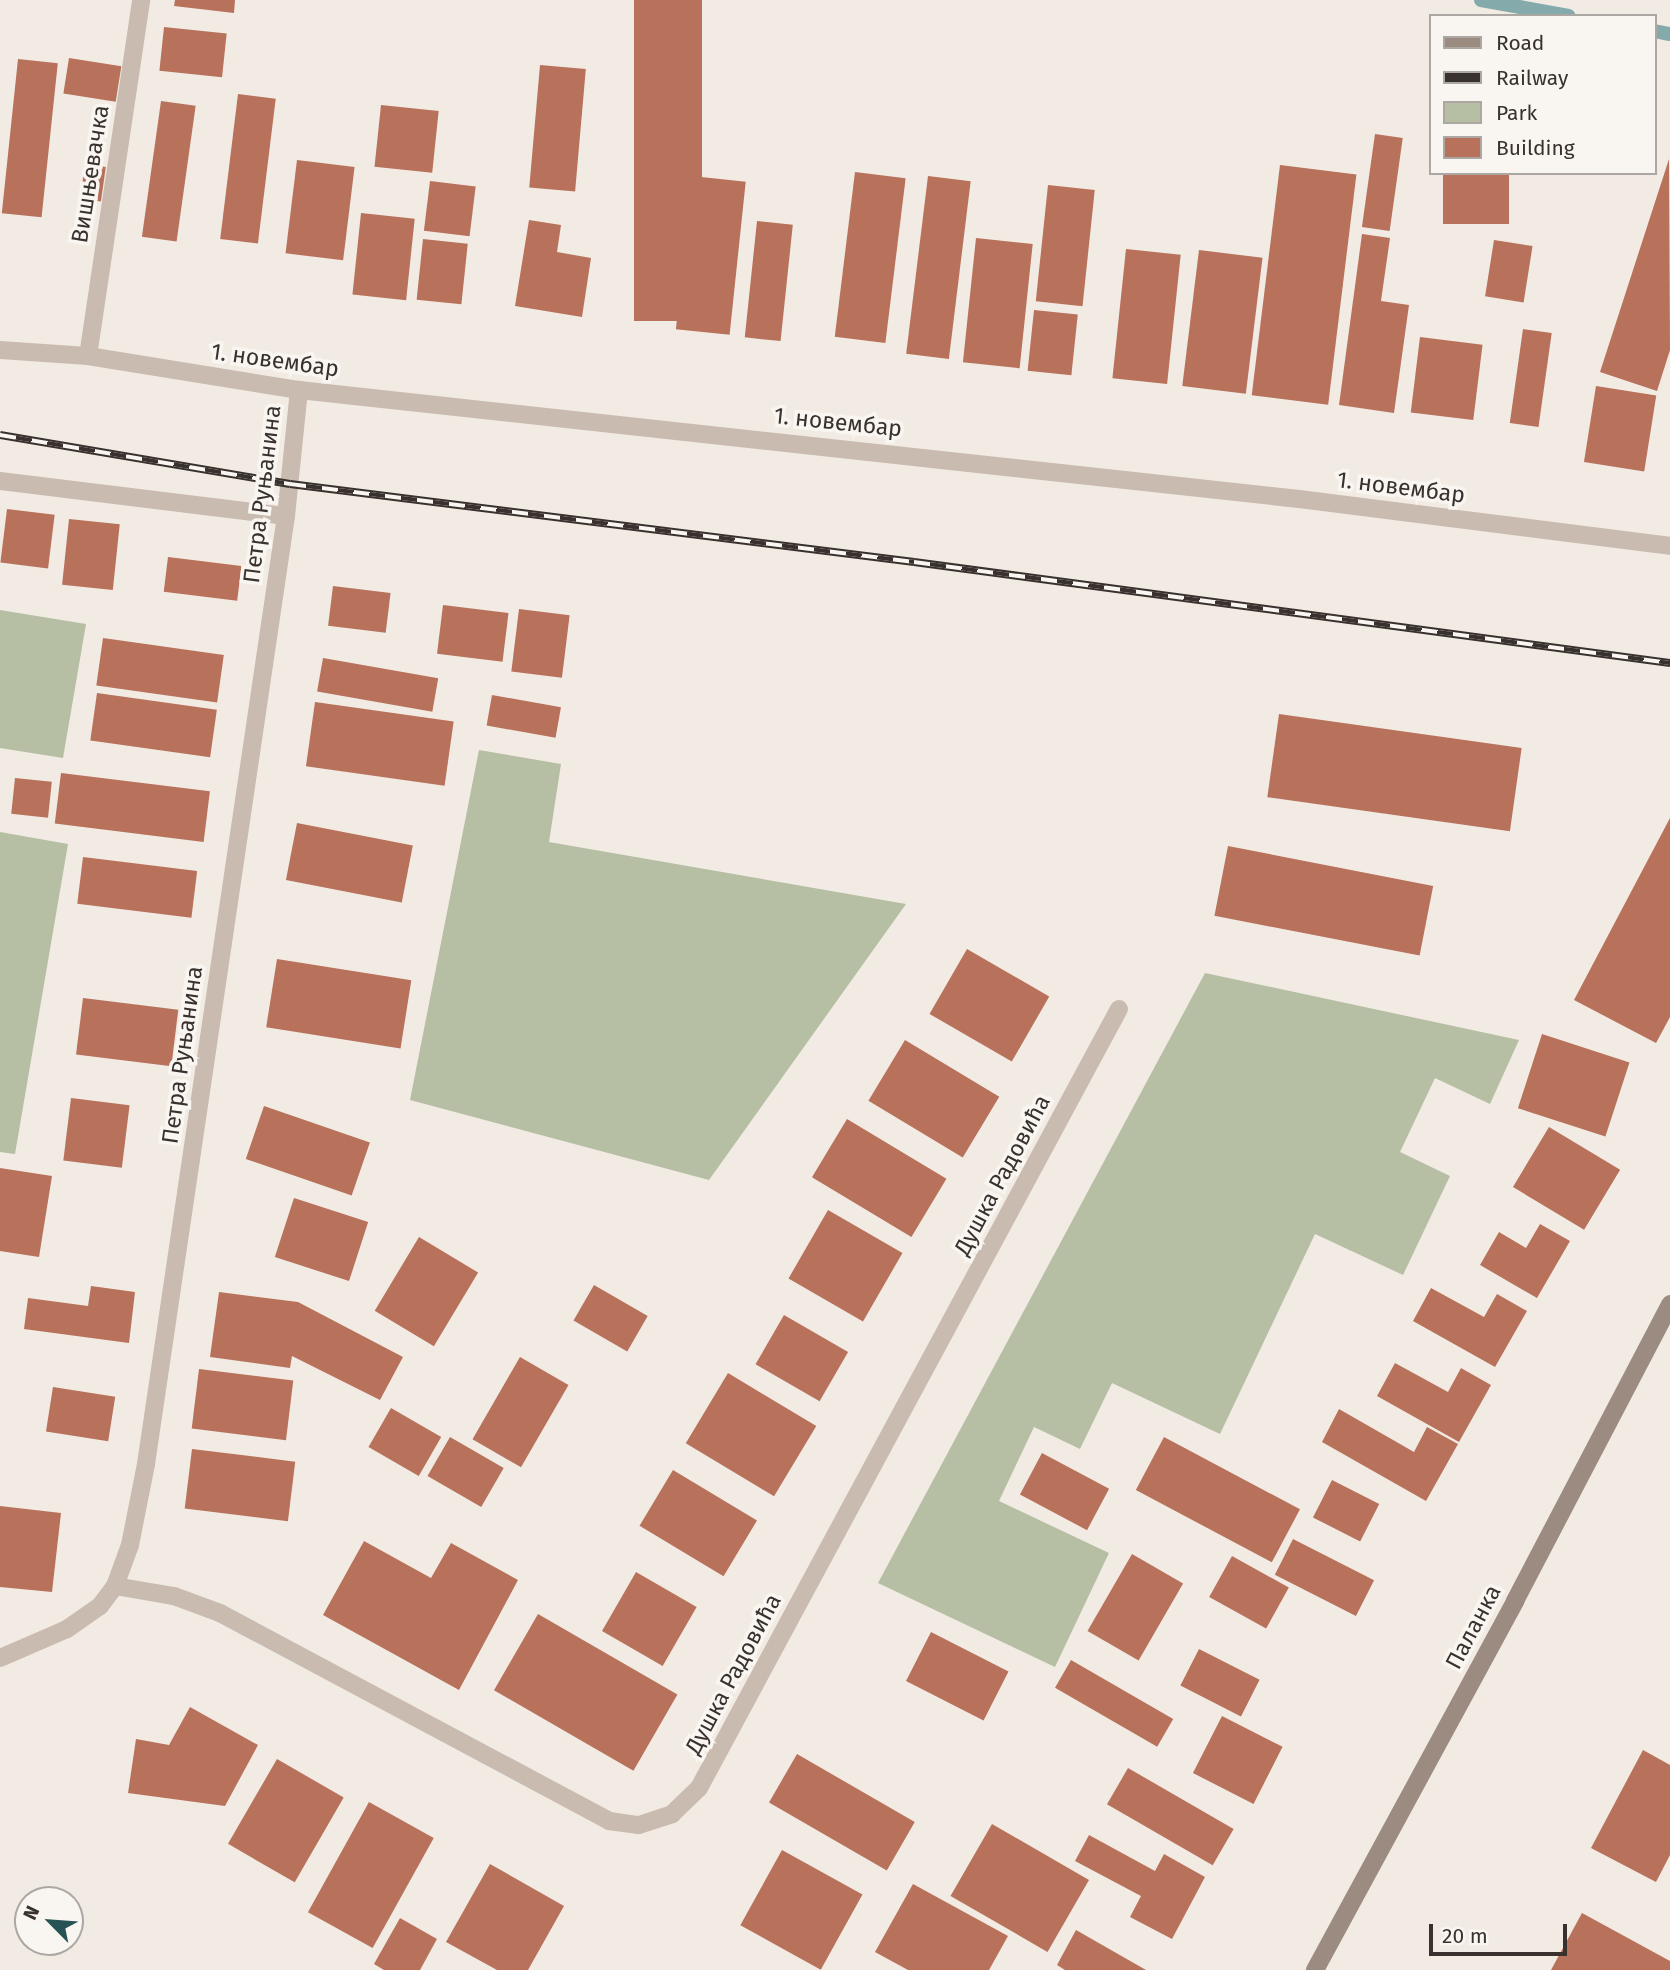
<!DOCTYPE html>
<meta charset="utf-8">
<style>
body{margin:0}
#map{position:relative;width:1670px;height:1970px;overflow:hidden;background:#f2ebe3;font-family:"Fira Sans",sans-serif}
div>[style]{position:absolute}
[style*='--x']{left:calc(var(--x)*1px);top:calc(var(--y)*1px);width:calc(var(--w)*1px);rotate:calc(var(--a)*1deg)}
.green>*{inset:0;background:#b6bfa4}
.stream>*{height:14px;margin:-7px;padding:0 7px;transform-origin:7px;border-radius:7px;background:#85aaac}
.building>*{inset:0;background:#b8715b;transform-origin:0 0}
.minor>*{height:18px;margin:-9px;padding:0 9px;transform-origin:9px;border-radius:9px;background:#c9bbb0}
.secondary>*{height:18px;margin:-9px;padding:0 9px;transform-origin:9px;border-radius:9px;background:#9c8b81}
.rail>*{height:8px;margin-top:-4px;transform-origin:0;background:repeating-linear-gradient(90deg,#f9f5f0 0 16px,#39312d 0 32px);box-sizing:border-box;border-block:2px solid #39312d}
span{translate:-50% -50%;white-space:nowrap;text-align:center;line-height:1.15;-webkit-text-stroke:7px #f9f5f0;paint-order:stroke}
.street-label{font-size:23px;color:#39312d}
.legend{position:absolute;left:1429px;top:14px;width:228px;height:161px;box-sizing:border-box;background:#f9f5f0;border:2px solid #aca7a2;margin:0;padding:9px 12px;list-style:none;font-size:21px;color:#39312d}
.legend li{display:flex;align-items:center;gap:14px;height:35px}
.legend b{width:35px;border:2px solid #aca7a2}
.north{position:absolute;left:14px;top:1886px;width:70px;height:70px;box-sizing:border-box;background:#f9f5f0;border:2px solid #aca7a2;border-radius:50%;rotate:295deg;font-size:19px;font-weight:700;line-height:28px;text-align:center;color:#39312d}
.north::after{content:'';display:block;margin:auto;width:24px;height:32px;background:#275356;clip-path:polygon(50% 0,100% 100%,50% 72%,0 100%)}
.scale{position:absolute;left:1429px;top:1924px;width:138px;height:32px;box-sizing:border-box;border:4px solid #39312d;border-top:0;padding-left:9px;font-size:21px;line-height:24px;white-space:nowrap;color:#39312d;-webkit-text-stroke:5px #f9f5f0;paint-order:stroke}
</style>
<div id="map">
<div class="green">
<i style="clip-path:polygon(0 610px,86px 624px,63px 758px,0 748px)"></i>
<i style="clip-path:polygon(479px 750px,561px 764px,549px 842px,906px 904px,709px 1180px,410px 1100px)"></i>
<i style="clip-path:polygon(0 832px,68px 844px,15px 1154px,0 1152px)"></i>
<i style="clip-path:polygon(1205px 973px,1519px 1040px,1490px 1104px,1435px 1078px,1400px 1152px,1450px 1176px,1403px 1275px,1315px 1234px,1220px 1434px,1112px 1383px,1080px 1449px,1034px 1427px,999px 1501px,1109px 1553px,1055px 1667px,878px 1583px)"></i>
</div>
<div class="stream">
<i style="--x:1481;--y:0;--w:89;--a:10.3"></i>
<i style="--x:1654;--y:31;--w:16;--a:11"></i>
</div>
<div class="building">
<i style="clip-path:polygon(175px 0,235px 0,234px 13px,174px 6px)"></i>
<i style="left:634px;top:0;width:68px;height:321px"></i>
<i style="left:164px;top:27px;width:63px;height:44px;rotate:6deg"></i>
<i style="left:69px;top:58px;width:53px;height:36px;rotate:9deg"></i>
<i style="left:18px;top:59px;width:40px;height:155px;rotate:6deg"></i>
<i style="left:540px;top:65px;width:46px;height:123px;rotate:5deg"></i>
<i style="left:238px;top:94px;width:38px;height:146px;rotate:7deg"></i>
<i style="left:161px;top:101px;width:35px;height:137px;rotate:8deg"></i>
<i style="left:381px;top:105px;width:58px;height:62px;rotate:6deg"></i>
<i style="left:1375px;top:134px;width:28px;height:94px;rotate:8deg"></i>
<i style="clip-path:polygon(1669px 159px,1670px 350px,1657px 391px,1600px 372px)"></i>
<i style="left:297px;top:160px;width:58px;height:94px;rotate:7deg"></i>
<i style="left:85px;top:164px;width:21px;height:35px;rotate:8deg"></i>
<i style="left:1280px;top:165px;width:77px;height:232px;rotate:7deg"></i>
<i style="left:855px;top:172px;width:51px;height:166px;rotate:7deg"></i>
<i style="left:1443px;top:173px;width:66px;height:51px"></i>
<i style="left:692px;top:176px;width:54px;height:154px;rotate:6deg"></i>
<i style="left:928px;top:176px;width:43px;height:179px;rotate:7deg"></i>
<i style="left:430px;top:181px;width:46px;height:50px;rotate:7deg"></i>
<i style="left:1048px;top:185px;width:47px;height:117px;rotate:6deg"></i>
<i style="left:361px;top:213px;width:54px;height:82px;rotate:6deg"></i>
<i style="clip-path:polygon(529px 220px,561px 225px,557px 252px,591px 258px,582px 317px,515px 306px)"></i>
<i style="left:757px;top:221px;width:36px;height:117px;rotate:6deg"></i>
<i style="clip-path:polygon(1362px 234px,1390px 238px,1381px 301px,1409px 305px,1394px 413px,1339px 405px)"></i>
<i style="left:976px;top:238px;width:57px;height:125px;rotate:6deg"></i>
<i style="left:423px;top:239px;width:45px;height:61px;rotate:6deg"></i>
<i style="left:1494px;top:240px;width:39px;height:57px;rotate:9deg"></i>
<i style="left:1126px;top:249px;width:55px;height:130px;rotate:6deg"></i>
<i style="left:1199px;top:250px;width:64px;height:137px;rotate:7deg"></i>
<i style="left:1034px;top:310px;width:44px;height:61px;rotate:6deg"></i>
<i style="left:1523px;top:329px;width:29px;height:95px;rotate:8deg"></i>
<i style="left:1420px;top:337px;width:63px;height:76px;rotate:7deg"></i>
<i style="left:1596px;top:386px;width:61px;height:77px;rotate:9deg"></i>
<i style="left:7px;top:509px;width:48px;height:54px;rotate:7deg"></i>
<i style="left:69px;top:519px;width:51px;height:66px;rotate:6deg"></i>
<i style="left:168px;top:557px;width:74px;height:35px;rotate:7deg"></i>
<i style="left:333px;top:586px;width:58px;height:40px;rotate:7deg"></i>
<i style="left:443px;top:605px;width:66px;height:49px;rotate:7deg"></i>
<i style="left:519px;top:609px;width:51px;height:63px;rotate:7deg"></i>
<i style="left:103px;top:638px;width:122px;height:48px;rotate:8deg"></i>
<i style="left:323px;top:658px;width:117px;height:34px;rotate:10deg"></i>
<i style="left:97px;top:693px;width:121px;height:48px;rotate:8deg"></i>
<i style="left:492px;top:695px;width:70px;height:31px;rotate:10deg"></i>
<i style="left:315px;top:702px;width:140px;height:65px;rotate:8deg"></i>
<i style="left:1279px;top:714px;width:245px;height:84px;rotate:8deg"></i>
<i style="left:61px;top:773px;width:150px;height:51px;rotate:7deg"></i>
<i style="left:15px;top:778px;width:37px;height:36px;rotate:6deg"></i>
<i style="clip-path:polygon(1670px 818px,1670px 1017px,1656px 1043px,1574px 1000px)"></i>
<i style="left:297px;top:823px;width:118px;height:58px;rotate:11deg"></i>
<i style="left:1228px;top:846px;width:209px;height:71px;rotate:11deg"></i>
<i style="left:83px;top:857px;width:115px;height:47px;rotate:7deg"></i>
<i style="left:967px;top:949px;width:95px;height:75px;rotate:30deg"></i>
<i style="left:277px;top:959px;width:136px;height:69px;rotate:9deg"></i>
<i style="left:83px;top:998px;width:96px;height:57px;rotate:7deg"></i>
<i style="left:1542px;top:1034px;width:92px;height:78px;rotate:18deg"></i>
<i style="left:905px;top:1040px;width:110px;height:71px;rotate:31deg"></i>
<i style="left:71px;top:1098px;width:59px;height:63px;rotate:7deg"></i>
<i style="left:264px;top:1106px;width:112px;height:56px;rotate:19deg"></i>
<i style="left:847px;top:1119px;width:116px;height:68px;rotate:31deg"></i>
<i style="left:1549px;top:1127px;width:83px;height:70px;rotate:31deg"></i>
<i style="clip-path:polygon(0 1168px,52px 1176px,39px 1257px,0 1251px)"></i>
<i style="left:294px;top:1198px;width:78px;height:62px;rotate:18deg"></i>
<i style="left:828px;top:1210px;width:86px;height:79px;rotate:30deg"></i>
<i style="clip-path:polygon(1540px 1224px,1570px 1241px,1537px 1298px,1480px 1265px,1499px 1232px,1526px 1248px)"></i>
<i style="left:419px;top:1237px;width:69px;height:86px;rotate:31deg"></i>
<i style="left:594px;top:1285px;width:62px;height:41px;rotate:30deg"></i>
<i style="clip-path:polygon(91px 1286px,135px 1292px,129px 1343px,24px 1329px,28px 1298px,88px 1306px)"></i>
<i style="clip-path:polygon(1431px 1288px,1484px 1317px,1497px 1294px,1527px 1311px,1495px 1367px,1413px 1321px)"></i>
<i style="clip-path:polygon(219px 1292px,298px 1302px,403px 1357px,380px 1400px,292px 1356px,290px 1368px,210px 1357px)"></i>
<i style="left:784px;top:1315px;width:74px;height:57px;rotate:30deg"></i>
<i style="left:520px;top:1357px;width:56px;height:95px;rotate:30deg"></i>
<i style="clip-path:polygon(1395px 1363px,1448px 1392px,1461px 1368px,1491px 1385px,1459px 1442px,1377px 1396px)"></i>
<i style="left:199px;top:1369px;width:95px;height:60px;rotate:7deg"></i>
<i style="left:728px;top:1373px;width:103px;height:82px;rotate:31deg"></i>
<i style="left:53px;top:1387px;width:63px;height:45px;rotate:9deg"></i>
<i style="left:391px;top:1408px;width:58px;height:45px;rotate:30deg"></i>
<i style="clip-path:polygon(1339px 1409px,1414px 1452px,1427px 1427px,1458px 1444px,1426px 1501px,1322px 1442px)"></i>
<i style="left:450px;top:1437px;width:62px;height:45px;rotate:30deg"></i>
<i style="left:1164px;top:1437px;width:154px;height:60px;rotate:28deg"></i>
<i style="left:192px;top:1449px;width:104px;height:60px;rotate:7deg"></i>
<i style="left:1042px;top:1453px;width:76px;height:47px;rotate:28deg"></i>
<i style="left:673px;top:1470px;width:98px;height:65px;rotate:31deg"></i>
<i style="left:1332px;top:1480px;width:53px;height:42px;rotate:27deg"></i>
<i style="clip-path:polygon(0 1506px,61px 1513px,52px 1592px,0 1587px)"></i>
<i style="left:1293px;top:1539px;width:91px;height:40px;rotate:27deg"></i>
<i style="clip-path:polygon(364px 1541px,431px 1578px,451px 1543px,518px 1580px,459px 1690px,323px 1615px)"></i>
<i style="left:1132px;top:1554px;width:59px;height:89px;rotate:30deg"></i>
<i style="left:1232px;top:1556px;width:65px;height:47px;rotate:29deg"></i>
<i style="left:636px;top:1572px;width:70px;height:68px;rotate:30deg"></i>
<i style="left:538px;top:1614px;width:161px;height:88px;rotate:30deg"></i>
<i style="left:931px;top:1632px;width:87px;height:55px;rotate:27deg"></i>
<i style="left:1199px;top:1649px;width:68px;height:41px;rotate:27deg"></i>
<i style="left:1071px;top:1660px;width:118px;height:32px;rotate:30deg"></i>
<i style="clip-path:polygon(190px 1707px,258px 1745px,225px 1806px,128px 1793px,136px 1739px,169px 1745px)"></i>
<i style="left:1222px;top:1716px;width:68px;height:64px;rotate:27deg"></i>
<i style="clip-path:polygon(1643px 1750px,1670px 1765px,1670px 1855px,1656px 1882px,1591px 1848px)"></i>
<i style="left:797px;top:1754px;width:136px;height:56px;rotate:30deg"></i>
<i style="left:277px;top:1759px;width:77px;height:98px;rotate:30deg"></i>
<i style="left:1128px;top:1768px;width:122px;height:42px;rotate:30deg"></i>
<i style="left:369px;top:1802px;width:74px;height:126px;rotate:29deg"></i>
<i style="left:992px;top:1824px;width:112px;height:83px;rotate:30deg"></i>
<i style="clip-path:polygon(1089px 1835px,1155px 1871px,1164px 1854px,1205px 1877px,1172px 1939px,1130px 1917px,1141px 1896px,1075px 1861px)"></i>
<i style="left:782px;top:1850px;width:92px;height:86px;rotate:29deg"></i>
<i style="clip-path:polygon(490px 1864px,564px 1906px,528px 1970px,497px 1970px,446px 1942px)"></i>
<i style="clip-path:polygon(913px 1884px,1008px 1936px,989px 1970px,908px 1970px,875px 1952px)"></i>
<i style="clip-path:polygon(1582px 1913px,1670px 1961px,1670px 1970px,1551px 1970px)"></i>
<i style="clip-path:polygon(400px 1918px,437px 1939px,420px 1970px,384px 1970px,374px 1964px)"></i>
<i style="clip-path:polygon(1076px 1930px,1146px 1970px,1065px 1970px,1057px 1965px)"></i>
</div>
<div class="minor">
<i style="--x:0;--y:350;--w:88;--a:3.9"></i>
<i style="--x:88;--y:356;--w:214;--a:9.2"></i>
<i style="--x:299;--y:390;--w:1006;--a:6.22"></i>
<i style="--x:1299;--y:499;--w:374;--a:7.2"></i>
<i style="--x:88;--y:356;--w:360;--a:-81.5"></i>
<i style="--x:0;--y:481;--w:288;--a:7"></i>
<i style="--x:115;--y:1586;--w:60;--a:9.6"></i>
<i style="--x:174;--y:1596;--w:49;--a:20.3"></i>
<i style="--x:220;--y:1613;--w:441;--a:28.1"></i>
<i style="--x:609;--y:1821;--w:30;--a:8"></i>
<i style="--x:639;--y:1825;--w:35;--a:-18"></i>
<i style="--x:672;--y:1814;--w:37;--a:-44"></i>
<i style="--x:699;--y:1788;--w:885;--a:-61.67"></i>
<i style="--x:0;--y:1658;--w:73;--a:-23.4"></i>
<i style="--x:67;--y:1629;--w:40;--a:-34.9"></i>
<i style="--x:100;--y:1606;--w:25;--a:-53"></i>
<i style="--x:115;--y:1586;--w:44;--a:-69.9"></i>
<i style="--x:130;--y:1545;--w:83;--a:-78.8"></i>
<i style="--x:146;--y:1464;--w:958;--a:-81.6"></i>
<i style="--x:286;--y:516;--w:127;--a:-84.1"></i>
</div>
<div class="secondary">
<i style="--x:1315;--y:1970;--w:420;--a:-61.5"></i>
<i style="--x:1515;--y:1601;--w:335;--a:-62.4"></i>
</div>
<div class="rail">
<i style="--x:0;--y:435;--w:294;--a:9.6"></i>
<i style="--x:290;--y:484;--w:629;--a:7.13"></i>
<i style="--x:914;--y:562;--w:763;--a:7.61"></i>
</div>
<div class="street-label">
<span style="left:90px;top:174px;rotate:-81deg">Вишњевачка</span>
<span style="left:275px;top:360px;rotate:8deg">1. новембар</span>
<span style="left:838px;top:422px;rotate:6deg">1. новембар</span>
<span style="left:1401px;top:487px;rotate:7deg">1. новембар</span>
<span style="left:262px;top:494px;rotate:-83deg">Петра Руњанина</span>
<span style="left:182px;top:1055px;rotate:-82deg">Петра Руњанина</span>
<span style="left:1002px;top:1175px;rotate:-62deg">Душка Радовића</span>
<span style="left:1473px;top:1627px;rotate:-62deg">Паланка</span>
<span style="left:733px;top:1674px;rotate:-62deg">Душка Радовића</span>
</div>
<ul class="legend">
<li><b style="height:9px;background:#9c8b81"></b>Road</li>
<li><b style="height:9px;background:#39312d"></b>Railway</li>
<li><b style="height:19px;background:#b6bfa4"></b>Park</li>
<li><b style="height:19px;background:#b8715b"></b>Building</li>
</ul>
<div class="north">N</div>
<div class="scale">20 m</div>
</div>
